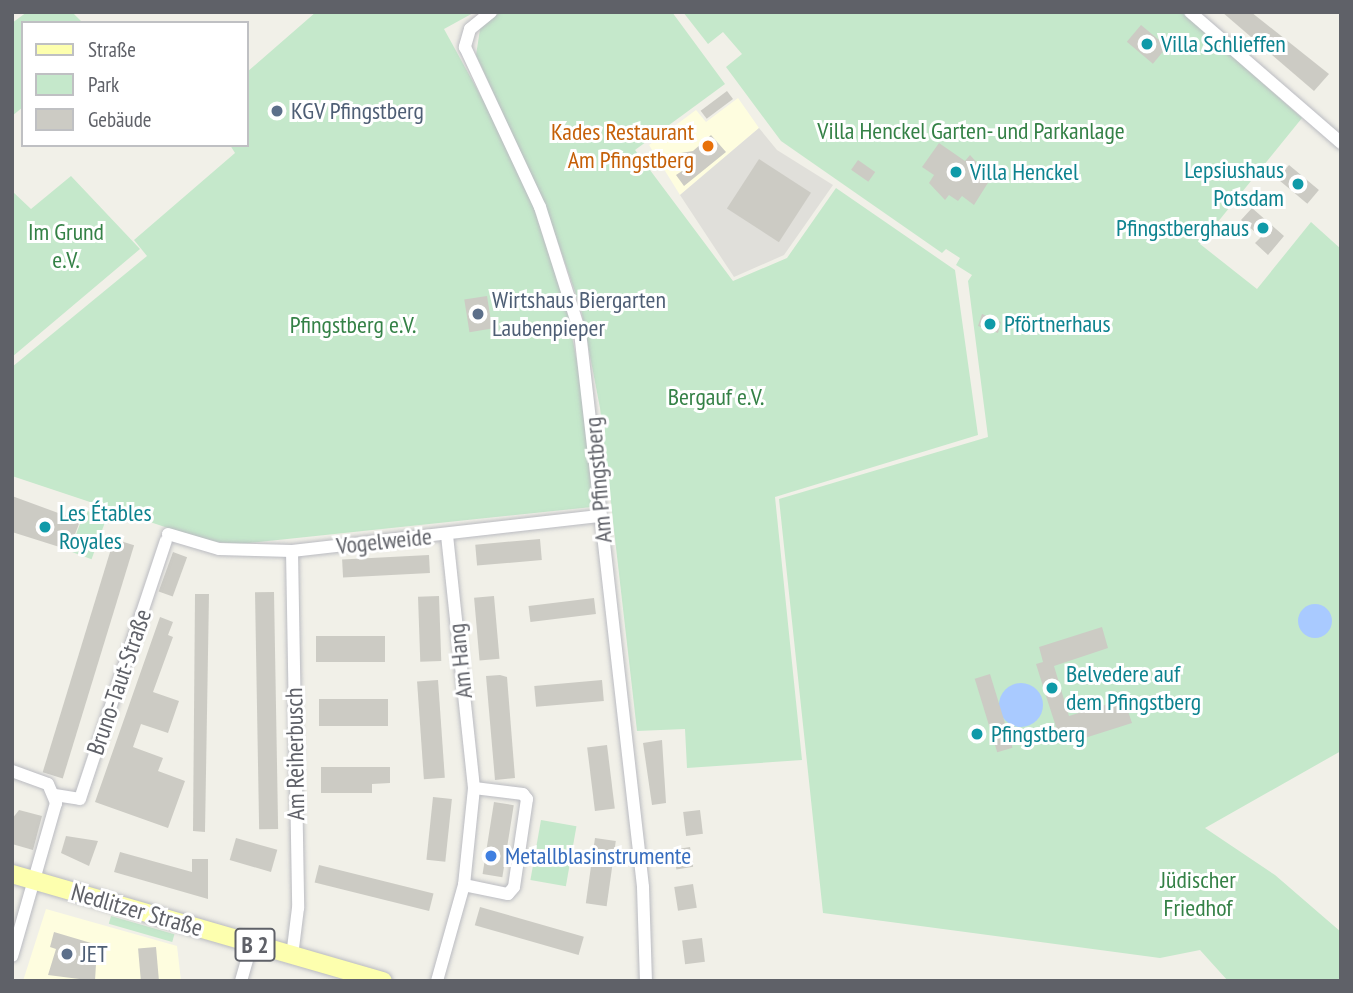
<!DOCTYPE html>
<meta charset="utf-8">
<style>
body{margin:0}
#map{position:relative;width:1353px;height:993px;overflow:hidden;background:#f1f0e8;font-family:"PT Sans Narrow",sans-serif}
div>[style]{position:absolute}
[style*='--x']{left:calc(var(--x)*1px);top:calc(var(--y)*1px);width:calc(var(--w)*1px);rotate:calc(var(--a)*1deg)}
.commercial>*{inset:0;background:#fefddf}
.industrial>*{inset:0;background:#e0dfda}
.green>*{inset:0;background:#c5e8cb;transform-origin:0 0}
.water>*{inset:0;background:#a9caff}
.round{border-radius:50%}
.building>*{inset:0;background:#cccbc4;transform-origin:0 0}
.roads{filter:drop-shadow(0 0 2px #babbc1) drop-shadow(0 0 2px #babbc1)}
.minor>*{height:12px;margin:-6px;padding:0 6px;transform-origin:6px;border-radius:6px;background:#fff}
.primary>*{height:18px;margin:-9px;padding:0 9px;transform-origin:9px;border-radius:9px;background:#fdffae}
.dots>*{width:19px;height:19px;translate:-50% -50%;box-sizing:border-box;border:4px solid #fff;border-radius:50%}
span{translate:-50% -50%;white-space:nowrap;text-align:center;line-height:1.15;-webkit-text-stroke:6px #fff;paint-order:stroke}
.shield-label span{padding:2px 5px;background:#fff;border:2px solid;border-radius:5px;-webkit-text-stroke-width:0}
.shield-label{font-size:23px;color:#5f6168;font-weight:700}
.culture-label{font-size:24px;color:#0d838f}
.left{translate:0 -50%;text-align:left}
.right{translate:-100% -50%;text-align:right}
.service-label{font-size:24px;color:#4e5e75}
.park-label{font-size:24px;color:#348146}
.food-label{font-size:24px;color:#c56008}
.street-label{font-size:24px;color:#5f6168}
.shop-label{font-size:24px;color:#366cbe}
.frame{position:absolute;inset:0;border:14px solid #5f6168;pointer-events:none}
.legend{position:absolute;left:21px;top:21px;width:228px;height:126px;box-sizing:border-box;background:#fff;border:2px solid #bfc0c3;margin:0;padding:9px 12px;list-style:none;font-size:21px;color:#5f6168}
.legend li{display:flex;align-items:center;gap:14px;height:35px}
.legend b{width:35px;border:2px solid #bfc0c3}
</style>
<div id="map">
<div class="commercial">
<i style="clip-path:polygon(738px 98px,759px 128px,680px 195px,649px 145px,696px 110px,706px 122px)"></i>
<i style="clip-path:polygon(46px 909px,177px 946px,181px 981px,23px 981px)"></i>
</div>
<div class="industrial">
<i style="clip-path:polygon(759px 128px,777px 150px,833px 185px,784px 255px,734px 277px,680px 195px)"></i>
</div>
<div class="green">
<i style="clip-path:polygon(27px 12px,72px 12px,83px 23px,23px 23px,23px 107px,12px 116px,12px 23px)"></i>
<i style="clip-path:polygon(316px 12px,475px 12px,444px 29px,504px 138px,534px 208px,567px 311px,585px 402px,592px 507px,240px 544px,207px 541px,12px 476px,12px 367px,147px 256px,134px 240px,235px 153px,230px 145px,247px 145px,247px 72px)"></i>
<i style="clip-path:polygon(502px 12px,672px 12px,725px 84px,635px 150px,733px 281px,787px 258px,836px 188px,955px 270px,978px 435px,775px 497px,802px 760px,687px 768px,685px 729px,637px 731px,600px 408px,581px 309px,545px 205px,476px 55px,481px 23px)"></i>
<i style="clip-path:polygon(683px 12px,1182px 12px,1302px 118px,1200px 244px,1257px 289px,1311px 222px,1341px 249px,1341px 751px,1205px 828px,1275px 875px,1341px 932px,1341px 981px,1228px 981px,1200px 950px,1160px 958px,823px 913px,779px 499px,988px 437px,968px 281px,972px 275px,956px 265px,960px 258px,946px 249px,942px 253px,781px 141px,726px 67px,742px 54px,723px 32px,708px 44px)"></i>
<i style="clip-path:polygon(71px 176px,140px 249px,12px 357px,12px 191px,31px 209px)"></i>
<i style="left:85px;top:510px;width:23px;height:44px;rotate:20deg"></i>
<i style="left:541px;top:820px;width:36px;height:61px;rotate:10deg"></i>
<i style="left:111px;top:916px;width:66px;height:8px;rotate:16deg"></i>
</div>
<div class="water">
<i class="round" style="left:1298px;top:604px;width:34px;height:34px"></i>
<i class="round" style="left:999px;top:683px;width:44px;height:44px"></i>
</div>
<div class="building">
<i style="clip-path:polygon(1222px 12px,1251px 12px,1329px 74px,1314px 91px)"></i>
<i style="left:1141px;top:25px;width:34px;height:22px;rotate:40deg"></i>
<i style="left:727px;top:91px;width:10px;height:33px;rotate:53deg"></i>
<i style="clip-path:polygon(711px 135px,726px 152px,684px 186px,676px 175px,691px 165px,681px 153px,693px 151px)"></i>
<i style="clip-path:polygon(939px 143px,965px 161px,970px 155px,991px 178px,974px 205px,962px 196px,958px 201px,949px 195px,945px 200px,929px 183px,934px 175px,922px 167px)"></i>
<i style="left:759px;top:159px;width:62px;height:59px;rotate:33deg"></i>
<i style="left:858px;top:160px;width:21px;height:12px;rotate:35deg"></i>
<i style="left:1289px;top:165px;width:39px;height:18px;rotate:40deg"></i>
<i style="clip-path:polygon(1252px 208px,1284px 236px,1268px 255px,1255px 243px,1261px 237px,1241px 220px)"></i>
<i style="left:487px;top:296px;width:33px;height:23px;rotate:81deg"></i>
<i style="clip-path:polygon(982px 314px,1001px 322px,998px 333px,978px 326px)"></i>
<i style="clip-path:polygon(12px 496px,80px 521px,69px 550px,12px 532px)"></i>
<i style="left:114px;top:539px;width:21px;height:244px;rotate:17deg"></i>
<i style="left:540px;top:539px;width:21px;height:65px;rotate:85deg"></i>
<i style="left:173px;top:552px;width:15px;height:42px;rotate:20deg"></i>
<i style="left:429px;top:555px;width:18px;height:87px;rotate:87deg"></i>
<i style="left:274px;top:592px;width:237px;height:19px;rotate:89deg"></i>
<i style="clip-path:polygon(195px 594px,209px 594px,205px 832px,193px 831px)"></i>
<i style="left:439px;top:596px;width:65px;height:21px;rotate:88deg"></i>
<i style="left:494px;top:596px;width:63px;height:20px;rotate:85deg"></i>
<i style="left:594px;top:598px;width:16px;height:66px;rotate:83deg"></i>
<i style="clip-path:polygon(160px 617px,173px 622px,168px 635px,173px 637px,153px 692px,179px 701px,168px 733px,141px 724px,133px 747px,163px 758px,158px 771px,185px 781px,168px 828px,95px 802px)"></i>
<i style="clip-path:polygon(1102px 627px,1108px 648px,1054px 666px,1069px 716px,1124px 699px,1132px 723px,1069px 743px,1064px 727px,1057px 730px,1046px 696px,1036px 664px,1043px 662px,1039px 647px)"></i>
<i style="left:316px;top:636px;width:69px;height:26px"></i>
<i style="left:990px;top:674px;width:77px;height:16px;rotate:73deg"></i>
<i style="clip-path:polygon(500px 675px,507px 677px,515px 778px,495px 780px,486px 676px)"></i>
<i style="left:438px;top:680px;width:98px;height:21px;rotate:86deg"></i>
<i style="left:602px;top:680px;width:21px;height:68px;rotate:85deg"></i>
<i style="left:319px;top:699px;width:69px;height:27px"></i>
<i style="clip-path:polygon(662px 740px,666px 803px,652px 805px,643px 743px)"></i>
<i style="left:607px;top:745px;width:64px;height:20px;rotate:83deg"></i>
<i style="clip-path:polygon(321px 767px,390px 767px,390px 783px,372px 784px,372px 793px,321px 793px)"></i>
<i style="left:433px;top:797px;width:19px;height:63px;rotate:6deg"></i>
<i style="left:494px;top:802px;width:20px;height:73px;rotate:9deg"></i>
<i style="clip-path:polygon(19px 810px,42px 816px,33px 850px,12px 844px,12px 819px)"></i>
<i style="left:700px;top:810px;width:24px;height:17px;rotate:83deg"></i>
<i style="clip-path:polygon(66px 836px,98px 841px,89px 866px,61px 853px)"></i>
<i style="left:236px;top:838px;width:43px;height:23px;rotate:16deg"></i>
<i style="left:595px;top:838px;width:21px;height:66px;rotate:8deg"></i>
<i style="left:690px;top:847px;width:20px;height:17px;rotate:81deg"></i>
<i style="clip-path:polygon(120px 852px,192px 872px,192px 859px,208px 859px,208px 899px,114px 872px)"></i>
<i style="left:319px;top:865px;width:118px;height:18px;rotate:14deg"></i>
<i style="left:693px;top:884px;width:24px;height:19px;rotate:81deg"></i>
<i style="left:480px;top:907px;width:108px;height:19px;rotate:16deg"></i>
<i style="clip-path:polygon(54px 932px,91px 943px,86px 962px,96px 964px,95px 981px,48px 975px,56px 949px,50px 947px)"></i>
<i style="left:702px;top:938px;width:24px;height:20px;rotate:83deg"></i>
<i style="left:156px;top:947px;width:34px;height:18px;rotate:85deg"></i>
</div>
<div class="roads">
<div class="minor">
<i style="--x:491;--y:12;--w:27;--a:141"></i>
<i style="--x:470;--y:29;--w:19;--a:106"></i>
<i style="--x:465;--y:47;--w:177;--a:64.9"></i>
<i style="--x:540;--y:207;--w:131;--a:72.3"></i>
<i style="--x:580;--y:332;--w:559;--a:83.52"></i>
<i style="--x:643;--y:887;--w:94;--a:88.2"></i>
<i style="--x:1190;--y:12;--w:200;--a:40.9"></i>
<i style="--x:168;--y:534;--w:53;--a:16.4"></i>
<i style="--x:219;--y:549;--w:73;--a:1.6"></i>
<i style="--x:292;--y:551;--w:311;--a:-6.5"></i>
<i style="--x:292;--y:551;--w:357;--a:89"></i>
<i style="--x:298;--y:908;--w:48;--a:97.1"></i>
<i style="--x:12;--y:771;--w:38;--a:20"></i>
<i style="--x:48;--y:784;--w:21;--a:67"></i>
<i style="--x:56;--y:803;--w:159;--a:106"></i>
<i style="--x:55;--y:795;--w:25;--a:9"></i>
<i style="--x:80;--y:799;--w:272;--a:-71.6"></i>
<i style="--x:464;--y:885;--w:45;--a:11.6"></i>
<i style="--x:508;--y:894;--w:9;--a:-49"></i>
<i style="--x:514;--y:887;--w:89;--a:-81.6"></i>
<i style="--x:527;--y:799;--w:6;--a:-129"></i>
<i style="--x:523;--y:794;--w:49;--a:-173"></i>
<i style="--x:241;--y:981;--w:40;--a:-74"></i>
<i style="--x:437;--y:981;--w:100;--a:-74.3"></i>
<i style="--x:464;--y:885;--w:98;--a:-84.1"></i>
<i style="--x:474;--y:788;--w:255;--a:-96.1"></i>
</div>
<div class="primary">
<i style="--x:12;--y:874;--w:386;--a:16.1"></i>
</div>
</div>
<div class="dots">
<i style="left:1147px;top:44px;background:#0f9aa8"></i>
<i style="left:277px;top:111px;background:#5c6f8a"></i>
<i style="left:708px;top:146px;background:#e8710a"></i>
<i style="left:956px;top:172px;background:#0f9aa8"></i>
<i style="left:1298px;top:184px;background:#0f9aa8"></i>
<i style="left:1263px;top:228px;background:#0f9aa8"></i>
<i style="left:478px;top:314px;background:#5c6f8a"></i>
<i style="left:990px;top:324px;background:#0f9aa8"></i>
<i style="left:45px;top:527px;background:#0f9aa8"></i>
<i style="left:1052px;top:688px;background:#0f9aa8"></i>
<i style="left:977px;top:734px;background:#0f9aa8"></i>
<i style="left:491px;top:856px;background:#3f7fe0"></i>
<i style="left:67px;top:954px;background:#5c6f8a"></i>
</div>
<div class="shield-label">
<span style="left:255px;top:945px">B 2</span>
</div>
<div class="culture-label">
<span class="left" style="left:1161px;top:44px">Villa Schlieffen</span>
<span class="right" style="left:1284px;top:184px">Lepsiushaus<br>Potsdam</span>
<span class="left" style="left:970px;top:172px">Villa Henckel</span>
<span class="right" style="left:1249px;top:228px">Pfingstberghaus</span>
<span class="left" style="left:1004px;top:324px">Pförtnerhaus</span>
<span class="left" style="left:59px;top:527px">Les Étables<br>Royales</span>
<span class="left" style="left:1066px;top:688px">Belvedere auf<br>dem Pfingstberg</span>
<span class="left" style="left:991px;top:734px">Pfingstberg</span>
</div>
<div class="service-label">
<span class="left" style="left:291px;top:111px">KGV Pfingstberg</span>
<span class="left" style="left:492px;top:314px">Wirtshaus Biergarten<br>Laubenpieper</span>
<span class="left" style="left:81px;top:954px">JET</span>
</div>
<div class="park-label">
<span style="left:971px;top:131px">Villa Henckel Garten- und Parkanlage</span>
<span style="left:66px;top:246px">Im Grund<br>e.V.</span>
<span style="left:353px;top:325px">Pfingstberg e.V.</span>
<span style="left:716px;top:397px">Bergauf e.V.</span>
<span style="left:1198px;top:894px">Jüdischer<br>Friedhof</span>
</div>
<div class="food-label">
<span class="right" style="left:694px;top:146px">Kades Restaurant<br>Am Pfingstberg</span>
</div>
<div class="street-label">
<span style="left:598px;top:480px;rotate:-95deg">Am Pfingstberg</span>
<span style="left:384px;top:541px;rotate:-6deg">Vogelweide</span>
<span style="left:460px;top:661px;rotate:-96deg">Am Hang</span>
<span style="left:119px;top:682px;rotate:-71deg">Bruno-Taut-Straße</span>
<span style="left:295px;top:754px;rotate:-91deg">Am Reiherbusch</span>
<span style="left:137px;top:910px;rotate:16deg">Nedlitzer Straße</span>
</div>
<div class="shop-label">
<span class="left" style="left:505px;top:856px">Metallblasinstrumente</span>
</div>
<div class="frame"></div>
<ul class="legend">
<li><b style="height:9px;background:#fdffae"></b>Straße</li>
<li><b style="height:19px;background:#c5e8cb"></b>Park</li>
<li><b style="height:19px;background:#cccbc4"></b>Gebäude</li>
</ul>
</div>
